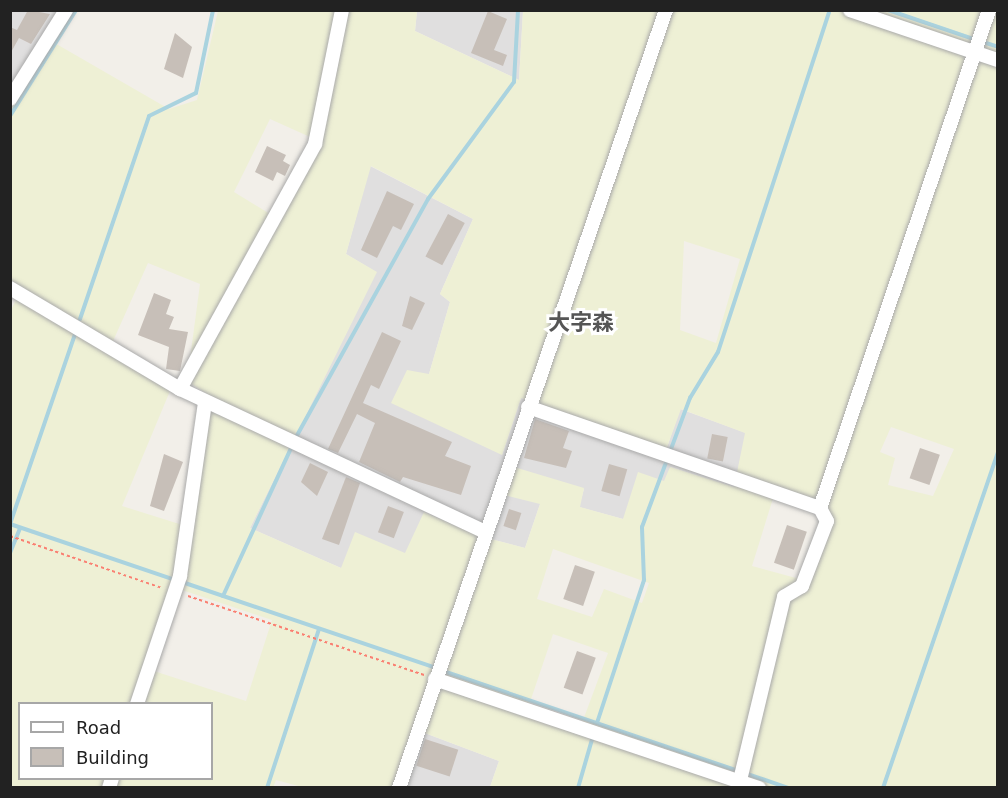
<!DOCTYPE html>
<meta charset="utf-8">
<style>
body{margin:0}
#map{position:relative;width:1008px;height:798px;overflow:hidden;background:#f2efe9;font-family:"DejaVu Sans","Noto Sans JP",sans-serif}
div>[style]{position:absolute}
[style*='--x']{left:calc(var(--x)*1px);top:calc(var(--y)*1px);width:calc(var(--w)*1px);rotate:calc(var(--a)*1deg)}
.residential>*{inset:0;background:#e0dfdf}
.farmland>*{inset:0;background:#eef0d5}
.stream>*{height:4px;margin:-2px;padding:0 2px;transform-origin:2px;border-radius:2px;background:#aad3df}
.building>*{inset:0;background:#c7bfb8;transform-origin:0 0}
.path>*{height:2px;margin-top:-1px;transform-origin:0;background:repeating-linear-gradient(90deg,#fa8072 0 3px,transparent 0 6px)}
.roads{filter:drop-shadow(0 0 2px #a9a9a9) drop-shadow(0 0 2px #a9a9a9)}
.minor>*{height:14px;margin:-7px;padding:0 7px;transform-origin:7px;border-radius:7px;background:#fff}
span{translate:-50% -50%;white-space:nowrap;text-align:center;line-height:1.15;-webkit-text-stroke:6px #fff;paint-order:stroke}
.quarter-label{font-size:22px;color:#555;font-weight:700}
.frame{position:absolute;inset:0;border:12px solid #222;pointer-events:none}
.legend{position:absolute;left:18px;top:702px;width:195px;height:78px;box-sizing:border-box;background:#fff;border:2px solid #a7a7a7;margin:0;padding:8px 10px;list-style:none;font-size:18px;color:#222}
.legend li{display:flex;align-items:center;gap:12px;height:30px}
.legend b{width:30px;border:2px solid #a7a7a7}
</style>
<div id="map">
<div class="residential">
<i style="clip-path:polygon(59px 10px,11px 94px,11px 11px)"></i>
<i style="clip-path:polygon(417px 11px,523px 11px,519px 80px,415px 31px)"></i>
<i style="clip-path:polygon(370px 166px,473px 219px,440px 294px,450px 302px,429px 374px,502px 455px,521px 398px,666px 450px,680px 409px,746px 433px,734px 488px,671px 467px,665px 481px,623px 519px,579px 507px,584px 489px,540px 504px,525px 548px,479px 536px,341px 568px,250px 528px,376px 272px,346px 254px)"></i>
<i style="clip-path:polygon(414px 729px,499px 761px,490px 787px,395px 788px)"></i>
</div>
<div class="farmland">
<i style="clip-path:polygon(evenodd,218px 11px,417px 11px,415px 31px,519px 80px,523px 11px,997px 11px,997px 787px,490px 787px,499px 761px,414px 729px,395px 787px,302px 787px,276px 780px,273px 788px,11px 787px,10px 312px,21px 290px,11px 284px,10px 94px,46px 38px,169px 109px,197px 100px,218px 11px,270px 119px,319px 141px,280px 220px,234px 192px,270px 119px,218px 11px,371px 166px,473px 219px,440px 294px,450px 302px,429px 374px,407px 370px,391px 403px,502px 455px,521px 398px,666px 450px,681px 409px,745px 433px,734px 487px,670px 467px,664px 481px,638px 472px,623px 519px,580px 507px,584px 488px,514px 467px,504px 495px,540px 504px,525px 548px,479px 536px,424px 512px,405px 553px,355px 532px,341px 568px,250px 528px,377px 272px,346px 254px,371px 166px,218px 11px,684px 241px,740px 259px,716px 343px,680px 330px,684px 241px,218px 11px,148px 263px,200px 284px,187px 381px,209px 395px,192px 528px,122px 506px,170px 391px,109px 350px,148px 263px,218px 11px,891px 427px,954px 449px,933px 496px,888px 485px,895px 458px,880px 452px,891px 427px,218px 11px,775px 492px,833px 519px,807px 581px,752px 566px,775px 492px,218px 11px,553px 549px,649px 583px,642px 603px,604px 589px,592px 617px,537px 599px,553px 549px,218px 11px,182px 590px,272px 620px,246px 701px,154px 671px,182px 590px,218px 11px,553px 634px,608px 653px,582px 723px,529px 705px,553px 634px,218px 11px,20px 704px,212px 704px,212px 778px,20px 778px,20px 704px)"></i>
</div>
<div class="stream">
<i style="--x:888;--y:10;--w:93;--a:18.8"></i>
<i style="--x:983;--y:42;--w:16;--a:18"></i>
<i style="--x:10;--y:116;--w:125;--a:-58.1"></i>
<i style="--x:80;--y:319;--w:214;--a:-71.2"></i>
<i style="--x:149;--y:116;--w:52;--a:-26.1"></i>
<i style="--x:196;--y:93;--w:85;--a:-78.4"></i>
<i style="--x:295;--y:439;--w:274;--a:-61"></i>
<i style="--x:428;--y:199;--w:145;--a:-53.7"></i>
<i style="--x:514;--y:82;--w:72;--a:-86.8"></i>
<i style="--x:10;--y:524;--w:174;--a:18.7"></i>
<i style="--x:10;--y:524;--w:201;--a:-71.1"></i>
<i style="--x:10;--y:553;--w:27;--a:-68"></i>
<i style="--x:182;--y:582;--w:268;--a:18.7"></i>
<i style="--x:223;--y:596;--w:165;--a:-65.3"></i>
<i style="--x:443;--y:671;--w:365;--a:18.7"></i>
<i style="--x:597;--y:723;--w:151;--a:-71.8"></i>
<i style="--x:644;--y:580;--w:53;--a:-92.2"></i>
<i style="--x:642;--y:527;--w:138;--a:-69.6"></i>
<i style="--x:690;--y:398;--w:54;--a:-58.7"></i>
<i style="--x:718;--y:352;--w:357;--a:-71.9"></i>
<i style="--x:267;--y:788;--w:167;--a:-71.9"></i>
<i style="--x:578;--y:788;--w:54;--a:-73.9"></i>
<i style="--x:883;--y:788;--w:355;--a:-71.1"></i>
</div>
<div class="building">
<i style="clip-path:polygon(28px 10px,50px 14px,31px 44px,19px 38px,10px 54px,10px 27px,17px 30px)"></i>
<i style="clip-path:polygon(488px 11px,507px 19px,494px 50px,507px 55px,503px 66px,471px 53px)"></i>
<i style="clip-path:polygon(175px 33px,192px 47px,183px 78px,164px 69px)"></i>
<i style="clip-path:polygon(267px 146px,286px 155px,283px 161px,290px 165px,285px 176px,277px 172px,273px 181px,255px 172px)"></i>
<i style="clip-path:polygon(387px 191px,414px 204px,401px 230px,393px 226px,377px 258px,361px 250px)"></i>
<i style="left:448px;top:214px;width:19px;height:48px;rotate:28deg"></i>
<i style="clip-path:polygon(154px 293px,171px 300px,166px 314px,174px 317px,169px 329px,188px 332px,180px 371px,166px 369px,169px 347px,138px 335px)"></i>
<i style="clip-path:polygon(410px 296px,425px 303px,412px 330px,402px 326px)"></i>
<i style="clip-path:polygon(382px 332px,401px 341px,379px 389px,371px 385px,363px 403px,452px 442px,445px 456px,471px 466px,461px 495px,403px 477px,400px 482px,359px 462px,375px 423px,357px 414px,338px 453px,328px 449px)"></i>
<i style="clip-path:polygon(535px 419px,569px 431px,563px 448px,572px 451px,566px 468px,524px 458px)"></i>
<i style="left:712px;top:434px;width:16px;height:25px;rotate:11deg"></i>
<i style="left:920px;top:448px;width:21px;height:32px;rotate:19deg"></i>
<i style="clip-path:polygon(164px 454px,183px 462px,164px 511px,150px 506px)"></i>
<i style="clip-path:polygon(310px 463px,328px 472px,317px 496px,301px 482px)"></i>
<i style="left:609px;top:464px;width:19px;height:28px;rotate:16deg"></i>
<i style="clip-path:polygon(346px 477px,360px 483px,339px 545px,322px 539px)"></i>
<i style="left:388px;top:506px;width:17px;height:28px;rotate:21deg"></i>
<i style="left:509px;top:509px;width:13px;height:18px;rotate:18deg"></i>
<i style="left:787px;top:525px;width:21px;height:40px;rotate:19deg"></i>
<i style="left:575px;top:565px;width:21px;height:36px;rotate:19deg"></i>
<i style="left:577px;top:651px;width:20px;height:39px;rotate:20deg"></i>
<i style="left:425px;top:739px;width:35px;height:28px;rotate:18deg"></i>
</div>
<div class="path">
<i style="--x:10;--y:536;--w:161;--a:18.9"></i>
<i style="--x:188;--y:596;--w:249;--a:18.5"></i>
</div>
<div class="roads">
<div class="minor">
<i style="--x:850;--y:10;--w:156;--a:18.7"></i>
<i style="--x:10;--y:99;--w:105;--a:-57.8"></i>
<i style="--x:10;--y:288;--w:198;--a:30.7"></i>
<i style="--x:180;--y:389;--w:337;--a:25.1"></i>
<i style="--x:180;--y:389;--w:280;--a:-61.1"></i>
<i style="--x:315;--y:144;--w:137;--a:-78.6"></i>
<i style="--x:528;--y:407;--w:309;--a:19.1"></i>
<i style="--x:820;--y:508;--w:15;--a:62"></i>
<i style="--x:827;--y:521;--w:70;--a:111"></i>
<i style="--x:802;--y:586;--w:21;--a:149"></i>
<i style="--x:784;--y:597;--w:196;--a:103.5"></i>
<i style="--x:820;--y:508;--w:526;--a:-71.25"></i>
<i style="--x:435;--y:679;--w:342;--a:18.6"></i>
<i style="--x:137;--y:704;--w:135;--a:-71.4"></i>
<i style="--x:180;--y:576;--w:176;--a:-81.8"></i>
<i style="--x:109;--y:788;--w:10;--a:-73"></i>
<i style="--x:399;--y:788;--w:823;--a:-71.06"></i>
</div>
</div>
<div class="quarter-label">
<span style="left:581px;top:323px">大字森</span>
</div>
<div class="frame"></div>
<ul class="legend">
<li><b style="height:8px;background:#fff"></b>Road</li>
<li><b style="height:16px;background:#c7bfb8"></b>Building</li>
</ul>
</div>
